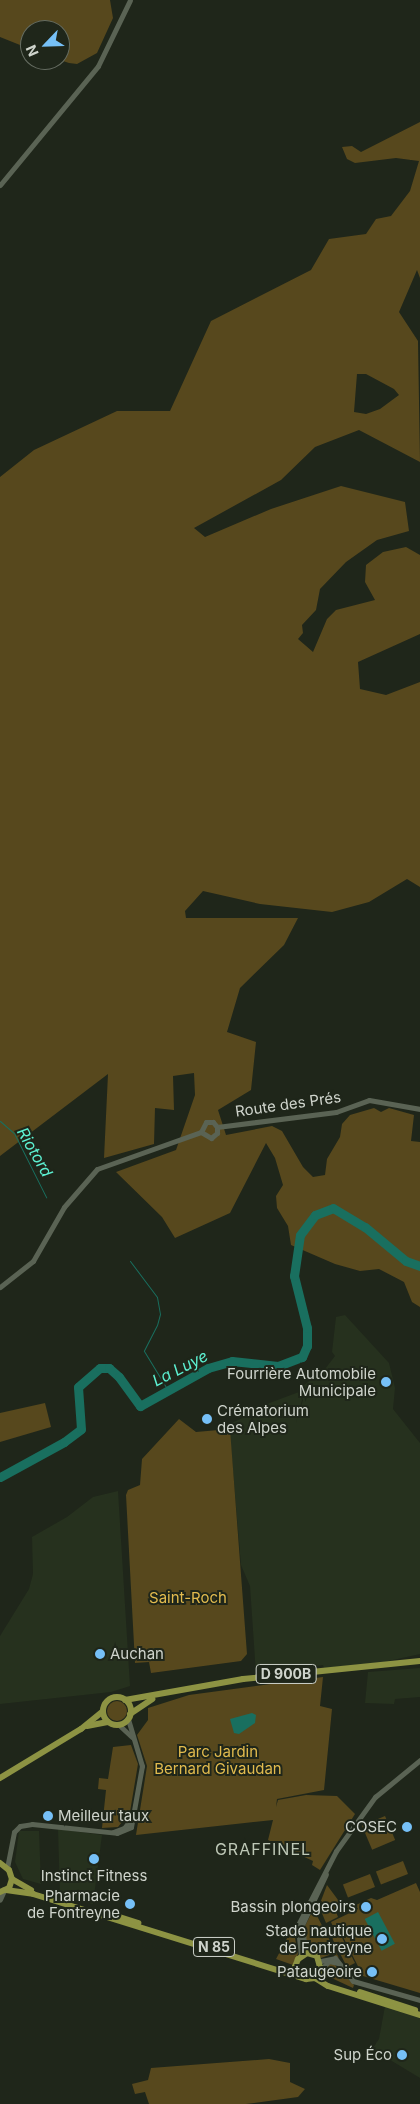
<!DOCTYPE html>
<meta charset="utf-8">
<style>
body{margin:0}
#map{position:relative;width:420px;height:2104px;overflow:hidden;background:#1f261a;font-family:Inter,sans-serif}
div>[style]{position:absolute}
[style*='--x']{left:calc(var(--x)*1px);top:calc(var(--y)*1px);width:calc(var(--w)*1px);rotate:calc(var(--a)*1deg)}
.built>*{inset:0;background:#26311e}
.green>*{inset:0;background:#57481d;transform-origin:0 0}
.round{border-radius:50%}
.water>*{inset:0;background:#196f5f;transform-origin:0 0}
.stream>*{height:1px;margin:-0.5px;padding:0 0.5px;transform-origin:0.5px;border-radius:0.5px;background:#196f5f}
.river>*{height:9px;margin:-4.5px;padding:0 4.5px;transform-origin:4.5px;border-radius:4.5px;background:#196f5f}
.tertiary>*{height:5px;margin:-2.5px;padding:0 2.5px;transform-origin:2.5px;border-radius:2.5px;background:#5a6354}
.secondary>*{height:5.5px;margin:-2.75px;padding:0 2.75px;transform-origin:2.75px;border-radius:2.75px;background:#5a6354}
.primary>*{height:6px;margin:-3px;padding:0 3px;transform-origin:3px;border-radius:3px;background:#8d9343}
.primary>.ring{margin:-3px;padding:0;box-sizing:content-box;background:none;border:6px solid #8d9343;border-radius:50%}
.dots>*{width:14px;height:14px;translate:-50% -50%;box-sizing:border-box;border:2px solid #1f261a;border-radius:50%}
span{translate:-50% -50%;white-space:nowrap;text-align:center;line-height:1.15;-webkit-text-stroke:4px #1f261a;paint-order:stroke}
.shield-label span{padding:1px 4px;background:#1f261a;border:1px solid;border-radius:4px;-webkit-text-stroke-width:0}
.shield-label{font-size:14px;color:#cfd4cc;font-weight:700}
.street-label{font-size:15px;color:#cfd4cc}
.poi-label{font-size:15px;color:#cfd4cc}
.right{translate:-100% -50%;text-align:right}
.left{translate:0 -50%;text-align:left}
.park-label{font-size:15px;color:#e2bb4e}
.water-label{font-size:16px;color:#5cf0d1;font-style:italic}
.neighbourhood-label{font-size:16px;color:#bec8b7;letter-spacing:1px}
.north{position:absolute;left:20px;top:20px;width:50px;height:50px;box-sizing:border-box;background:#1f261a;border:1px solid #656c61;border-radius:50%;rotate:246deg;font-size:14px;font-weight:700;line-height:20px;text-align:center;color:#cfd4cc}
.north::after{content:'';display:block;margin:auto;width:18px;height:22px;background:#76c0f7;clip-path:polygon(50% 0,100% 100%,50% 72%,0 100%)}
</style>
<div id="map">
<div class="built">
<i style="clip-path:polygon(345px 1315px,389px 1363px,395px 1388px,393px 1409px,420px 1443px,420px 1654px,384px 1662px,324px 1668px,323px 1665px,256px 1674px,250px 1586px,241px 1565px,229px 1424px,254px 1413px,256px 1408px,299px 1392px,302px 1400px,296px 1423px,303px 1400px,299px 1389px,325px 1369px,335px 1356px,332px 1352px,336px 1317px)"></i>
<i style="clip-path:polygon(118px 1491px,130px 1686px,111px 1692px,0 1704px,0 1636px,29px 1589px,33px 1574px,32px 1537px,67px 1517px,93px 1497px)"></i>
<i style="clip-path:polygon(420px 1668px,420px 1697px,395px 1699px,394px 1704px,365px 1703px,368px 1672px)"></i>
<i style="clip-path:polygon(58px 1829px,102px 1835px,93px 1904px,60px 1895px)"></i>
<i style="clip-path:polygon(19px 1831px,39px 1831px,41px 1884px,23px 1879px,15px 1862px)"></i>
<i style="clip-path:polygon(385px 2006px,420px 2016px,420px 2078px,372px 2049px,379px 2039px)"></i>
</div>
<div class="green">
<i style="clip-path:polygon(0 0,110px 0,113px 18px,97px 53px,77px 64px,69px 63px,60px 60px,60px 30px,30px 30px,30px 49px,0 37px)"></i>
<i style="clip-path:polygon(evenodd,420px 122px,420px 278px,417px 270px,399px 312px,418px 341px,420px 462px,359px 430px,315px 447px,281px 480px,194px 528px,205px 537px,271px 509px,341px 486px,405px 502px,409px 531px,377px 540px,346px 562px,320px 589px,316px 610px,302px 625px,303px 633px,298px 639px,313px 652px,327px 619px,336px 610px,375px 600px,365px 582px,366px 565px,383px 552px,406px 547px,420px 555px,420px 634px,358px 662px,360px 689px,386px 695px,420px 682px,420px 887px,407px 879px,369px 902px,332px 912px,260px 904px,203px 891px,185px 911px,186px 918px,298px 918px,284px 945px,240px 988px,227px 1032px,256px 1042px,251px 1090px,218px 1110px,226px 1135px,272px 1126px,282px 1131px,303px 1167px,313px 1177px,325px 1175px,327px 1159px,340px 1137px,342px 1124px,350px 1115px,374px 1108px,381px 1112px,389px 1108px,414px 1115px,411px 1141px,420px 1142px,420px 1307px,412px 1302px,404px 1282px,379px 1269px,360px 1271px,335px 1264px,291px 1245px,288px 1226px,277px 1208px,276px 1196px,283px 1185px,275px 1158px,266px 1143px,230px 1213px,175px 1238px,162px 1217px,116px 1172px,176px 1150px,195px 1095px,194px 1073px,173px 1076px,174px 1110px,155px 1108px,154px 1144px,104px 1158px,108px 1074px,0 1156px,0 477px,34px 450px,117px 411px,170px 411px,211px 321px,311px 270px,329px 239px,366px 234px,376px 219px,391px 216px,410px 191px,419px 161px,396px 158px,355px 163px,347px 159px,342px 147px,352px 146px,361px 152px,420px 122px,357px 374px,366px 374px,394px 389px,399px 395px,380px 409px,366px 414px,354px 412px,357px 374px)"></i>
<i style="clip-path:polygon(45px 1403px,51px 1427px,0 1442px,0 1413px)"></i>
<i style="clip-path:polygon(179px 1419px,196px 1432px,230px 1429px,247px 1654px,241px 1661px,151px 1673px,149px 1662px,135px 1663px,126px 1495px,128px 1490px,140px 1485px,142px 1459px)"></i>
<i style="clip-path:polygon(323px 1677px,320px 1706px,332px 1709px,324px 1790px,277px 1799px,276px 1807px,278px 1800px,306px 1795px,337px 1796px,355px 1814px,320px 1870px,312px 1865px,313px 1861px,268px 1840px,273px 1820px,136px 1835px,147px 1766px,137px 1735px,148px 1720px,148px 1708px,189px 1695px)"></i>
<i class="round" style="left:107px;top:1701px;width:20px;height:20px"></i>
<i style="clip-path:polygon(131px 1745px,138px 1764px,130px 1812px,118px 1827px,102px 1828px,106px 1790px,98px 1789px,99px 1778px,108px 1779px,113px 1747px)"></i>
<i style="left:385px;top:1816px;width:26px;height:25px;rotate:67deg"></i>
<i style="left:403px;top:1861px;width:14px;height:29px;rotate:69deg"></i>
<i style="left:370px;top:1874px;width:14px;height:29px;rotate:69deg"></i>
<i style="clip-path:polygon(416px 1883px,420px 1892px,420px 1993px,363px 1976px,339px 1929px,334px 1929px,331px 1922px,358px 1909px,356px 1905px,371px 1898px,377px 1900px)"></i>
<i style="clip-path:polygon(327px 1885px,341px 1904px,335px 1909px,338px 1917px,326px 1923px,319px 1906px)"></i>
<i style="clip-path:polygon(312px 1912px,316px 1914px,339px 1958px,332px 1954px,321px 1958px,307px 1945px,303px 1930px)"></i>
<i style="clip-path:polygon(293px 1927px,298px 1954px,293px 1965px,276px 1959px)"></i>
<i style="clip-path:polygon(339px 1932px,355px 1963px,347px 1967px,333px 1940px,332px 1935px)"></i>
<i style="clip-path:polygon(333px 1963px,354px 1985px,353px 1988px,323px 1974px,325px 1965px)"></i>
<i style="clip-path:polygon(269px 2059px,290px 2063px,290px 2082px,305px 2089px,298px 2097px,246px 2104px,149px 2104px,145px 2092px,135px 2094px,132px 2084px,148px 2080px,151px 2068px)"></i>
</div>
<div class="water">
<i style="clip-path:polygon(252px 1713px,256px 1715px,255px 1723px,239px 1734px,234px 1733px,230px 1719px)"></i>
<i style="left:378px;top:1912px;width:36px;height:15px;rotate:62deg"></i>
</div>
<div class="stream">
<i style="--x:0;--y:1121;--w:18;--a:41"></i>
<i style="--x:14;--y:1133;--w:72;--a:63.4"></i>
<i style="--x:130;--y:1261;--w:45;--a:53.1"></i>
<i style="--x:157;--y:1297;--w:17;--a:80"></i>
<i style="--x:160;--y:1314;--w:11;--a:105"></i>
<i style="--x:157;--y:1325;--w:29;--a:117"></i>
<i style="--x:144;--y:1351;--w:48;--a:58.6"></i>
</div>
<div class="river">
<i style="--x:0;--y:1477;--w:73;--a:-28.7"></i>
<i style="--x:64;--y:1442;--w:21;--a:-37"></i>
<i style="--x:81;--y:1429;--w:42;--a:-94.1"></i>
<i style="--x:78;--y:1387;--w:29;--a:-41"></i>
<i style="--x:100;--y:1368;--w:9;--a:0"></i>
<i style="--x:109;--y:1368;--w:13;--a:42"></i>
<i style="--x:119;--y:1377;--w:36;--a:54"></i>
<i style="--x:140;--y:1406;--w:78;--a:-29.2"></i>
<i style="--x:208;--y:1368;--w:25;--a:-16"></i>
<i style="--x:232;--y:1361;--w:46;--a:6.2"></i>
<i style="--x:278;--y:1366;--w:26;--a:-21"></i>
<i style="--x:302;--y:1357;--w:12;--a:-66"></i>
<i style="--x:307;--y:1346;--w:18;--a:-90"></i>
<i style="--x:307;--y:1328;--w:54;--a:-104"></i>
<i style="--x:294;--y:1276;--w:41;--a:-81.7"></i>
<i style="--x:300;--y:1235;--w:25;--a:-53"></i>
<i style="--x:315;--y:1215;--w:19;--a:-21"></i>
<i style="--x:333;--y:1208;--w:37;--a:31"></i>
<i style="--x:365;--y:1227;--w:53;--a:39.7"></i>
<i style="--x:406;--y:1261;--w:15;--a:20"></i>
</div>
<div class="tertiary">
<i style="--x:0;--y:185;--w:154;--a:-50.5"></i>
<i style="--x:98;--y:66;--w:73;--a:-64.1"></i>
<i style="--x:217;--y:1127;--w:120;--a:-7.2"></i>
<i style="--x:336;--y:1112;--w:35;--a:-20"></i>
<i style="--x:369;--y:1100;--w:52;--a:10"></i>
<i style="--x:201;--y:1132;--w:12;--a:31"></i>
<i style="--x:211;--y:1138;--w:8;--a:-40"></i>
<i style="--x:217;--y:1133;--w:6;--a:-90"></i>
<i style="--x:201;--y:1132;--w:11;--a:-63"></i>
<i style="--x:206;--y:1122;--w:7;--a:0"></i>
<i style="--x:213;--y:1122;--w:6;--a:51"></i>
<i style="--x:0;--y:1287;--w:42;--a:-38.2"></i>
<i style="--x:33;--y:1261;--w:62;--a:-60.1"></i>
<i style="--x:64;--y:1207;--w:50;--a:-49"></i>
<i style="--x:97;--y:1169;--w:110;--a:-19.6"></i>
<i style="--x:119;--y:1725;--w:18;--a:43"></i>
<i style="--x:113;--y:1832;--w:12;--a:-20"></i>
<i style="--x:124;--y:1828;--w:13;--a:-51"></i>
<i style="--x:7;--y:1868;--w:37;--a:-79"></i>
<i style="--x:14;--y:1832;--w:8;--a:-45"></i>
<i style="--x:20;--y:1826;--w:12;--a:-9"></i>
<i style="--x:32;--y:1824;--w:85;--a:6"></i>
<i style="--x:117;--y:1833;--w:15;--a:-23"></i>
<i style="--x:131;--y:1827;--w:62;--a:-79.8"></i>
<i style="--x:142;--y:1766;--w:49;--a:-106.6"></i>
<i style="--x:311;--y:1953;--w:12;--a:-125"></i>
<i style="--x:304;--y:1943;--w:18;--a:-96"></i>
<i style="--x:302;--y:1925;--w:56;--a:-64.8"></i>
<i style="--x:301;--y:1956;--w:31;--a:-96"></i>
<i style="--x:298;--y:1925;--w:83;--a:-62.8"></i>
<i style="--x:336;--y:1851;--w:67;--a:-54.2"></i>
<i style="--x:375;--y:1797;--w:58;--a:-39.4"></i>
<i style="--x:321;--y:1961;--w:14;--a:-12"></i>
<i style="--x:335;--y:1958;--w:29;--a:52"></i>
<i style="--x:353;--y:1981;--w:70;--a:15.8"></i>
<i style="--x:322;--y:1968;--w:10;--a:-45"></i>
<i style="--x:329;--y:1961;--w:8;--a:14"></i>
</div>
<div class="secondary">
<i style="--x:0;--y:1900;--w:10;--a:-66"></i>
</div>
<div class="primary">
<i class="ring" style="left:103px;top:1697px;width:22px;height:22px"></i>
<i style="--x:125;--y:1700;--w:120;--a:-10.1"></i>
<i style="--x:243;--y:1679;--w:178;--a:-5.8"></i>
<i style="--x:130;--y:1714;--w:27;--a:-34"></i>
<i style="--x:87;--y:1726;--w:21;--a:-11"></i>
<i style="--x:0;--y:1778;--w:95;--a:-31.2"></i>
<i style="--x:81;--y:1729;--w:28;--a:-39"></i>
<i style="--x:0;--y:1863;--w:11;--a:38"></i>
<i style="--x:9;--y:1870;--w:9;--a:72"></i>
<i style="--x:12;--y:1879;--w:9;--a:108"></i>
<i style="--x:9;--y:1888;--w:10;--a:156"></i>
<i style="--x:12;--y:1879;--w:22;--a:30"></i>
<i style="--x:6;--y:1890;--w:27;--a:8"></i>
<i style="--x:33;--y:1894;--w:286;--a:17.3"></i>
<i style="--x:306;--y:1979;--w:9;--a:-6"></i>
<i style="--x:315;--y:1978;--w:9;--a:-49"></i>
<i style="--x:321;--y:1971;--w:16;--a:-105"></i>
<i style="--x:317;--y:1956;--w:10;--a:-163"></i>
<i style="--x:307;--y:1953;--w:11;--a:146"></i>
<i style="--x:298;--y:1959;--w:9;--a:111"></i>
<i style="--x:295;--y:1967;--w:9;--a:63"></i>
<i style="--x:107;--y:1913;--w:33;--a:18"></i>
<i style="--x:315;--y:1978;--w:15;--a:32"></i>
<i style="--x:328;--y:1986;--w:96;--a:17.5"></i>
<i style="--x:360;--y:1992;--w:58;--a:18.1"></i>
</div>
<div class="dots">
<i style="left:386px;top:1382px;background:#76c0f7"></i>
<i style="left:207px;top:1419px;background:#76c0f7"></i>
<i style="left:100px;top:1654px;background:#76c0f7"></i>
<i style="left:48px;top:1816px;background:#76c0f7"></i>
<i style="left:407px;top:1827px;background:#76c0f7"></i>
<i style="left:94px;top:1859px;background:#76c0f7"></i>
<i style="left:130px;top:1904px;background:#76c0f7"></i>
<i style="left:366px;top:1907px;background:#76c0f7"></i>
<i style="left:382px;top:1939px;background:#76c0f7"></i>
<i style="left:372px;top:1972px;background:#76c0f7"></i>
<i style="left:402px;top:2055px;background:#76c0f7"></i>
</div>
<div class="shield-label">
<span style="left:286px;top:1674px">D 900B</span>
<span style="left:214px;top:1947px">N 85</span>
</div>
<div class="street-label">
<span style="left:288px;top:1104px;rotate:-8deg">Route des Prés</span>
</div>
<div class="poi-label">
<span class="right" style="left:376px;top:1382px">Fourrière Automobile<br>Municipale</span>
<span class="left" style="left:217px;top:1419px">Crématorium<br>des Alpes</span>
<span class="left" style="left:110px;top:1654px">Auchan</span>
<span class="left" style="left:58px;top:1816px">Meilleur taux</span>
<span class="right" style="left:397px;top:1827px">COSEC</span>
<span style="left:94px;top:1876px">Instinct Fitness</span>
<span class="right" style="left:120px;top:1904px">Pharmacie<br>de Fontreyne</span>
<span class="right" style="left:356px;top:1907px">Bassin plongeoirs</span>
<span class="right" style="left:372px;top:1939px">Stade nautique<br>de Fontreyne</span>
<span class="right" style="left:362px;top:1972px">Pataugeoire</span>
<span class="right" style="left:392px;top:2055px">Sup Éco</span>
</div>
<div class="park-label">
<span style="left:188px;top:1598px">Saint-Roch</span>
<span style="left:218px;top:1760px">Parc Jardin<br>Bernard Givaudan</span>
</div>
<div class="water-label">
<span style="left:35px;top:1152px;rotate:60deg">Riotord</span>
<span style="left:180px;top:1368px;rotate:-27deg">La Luye</span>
</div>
<div class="neighbourhood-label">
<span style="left:263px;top:1849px">GRAFFINEL</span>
</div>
<div class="north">N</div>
</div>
